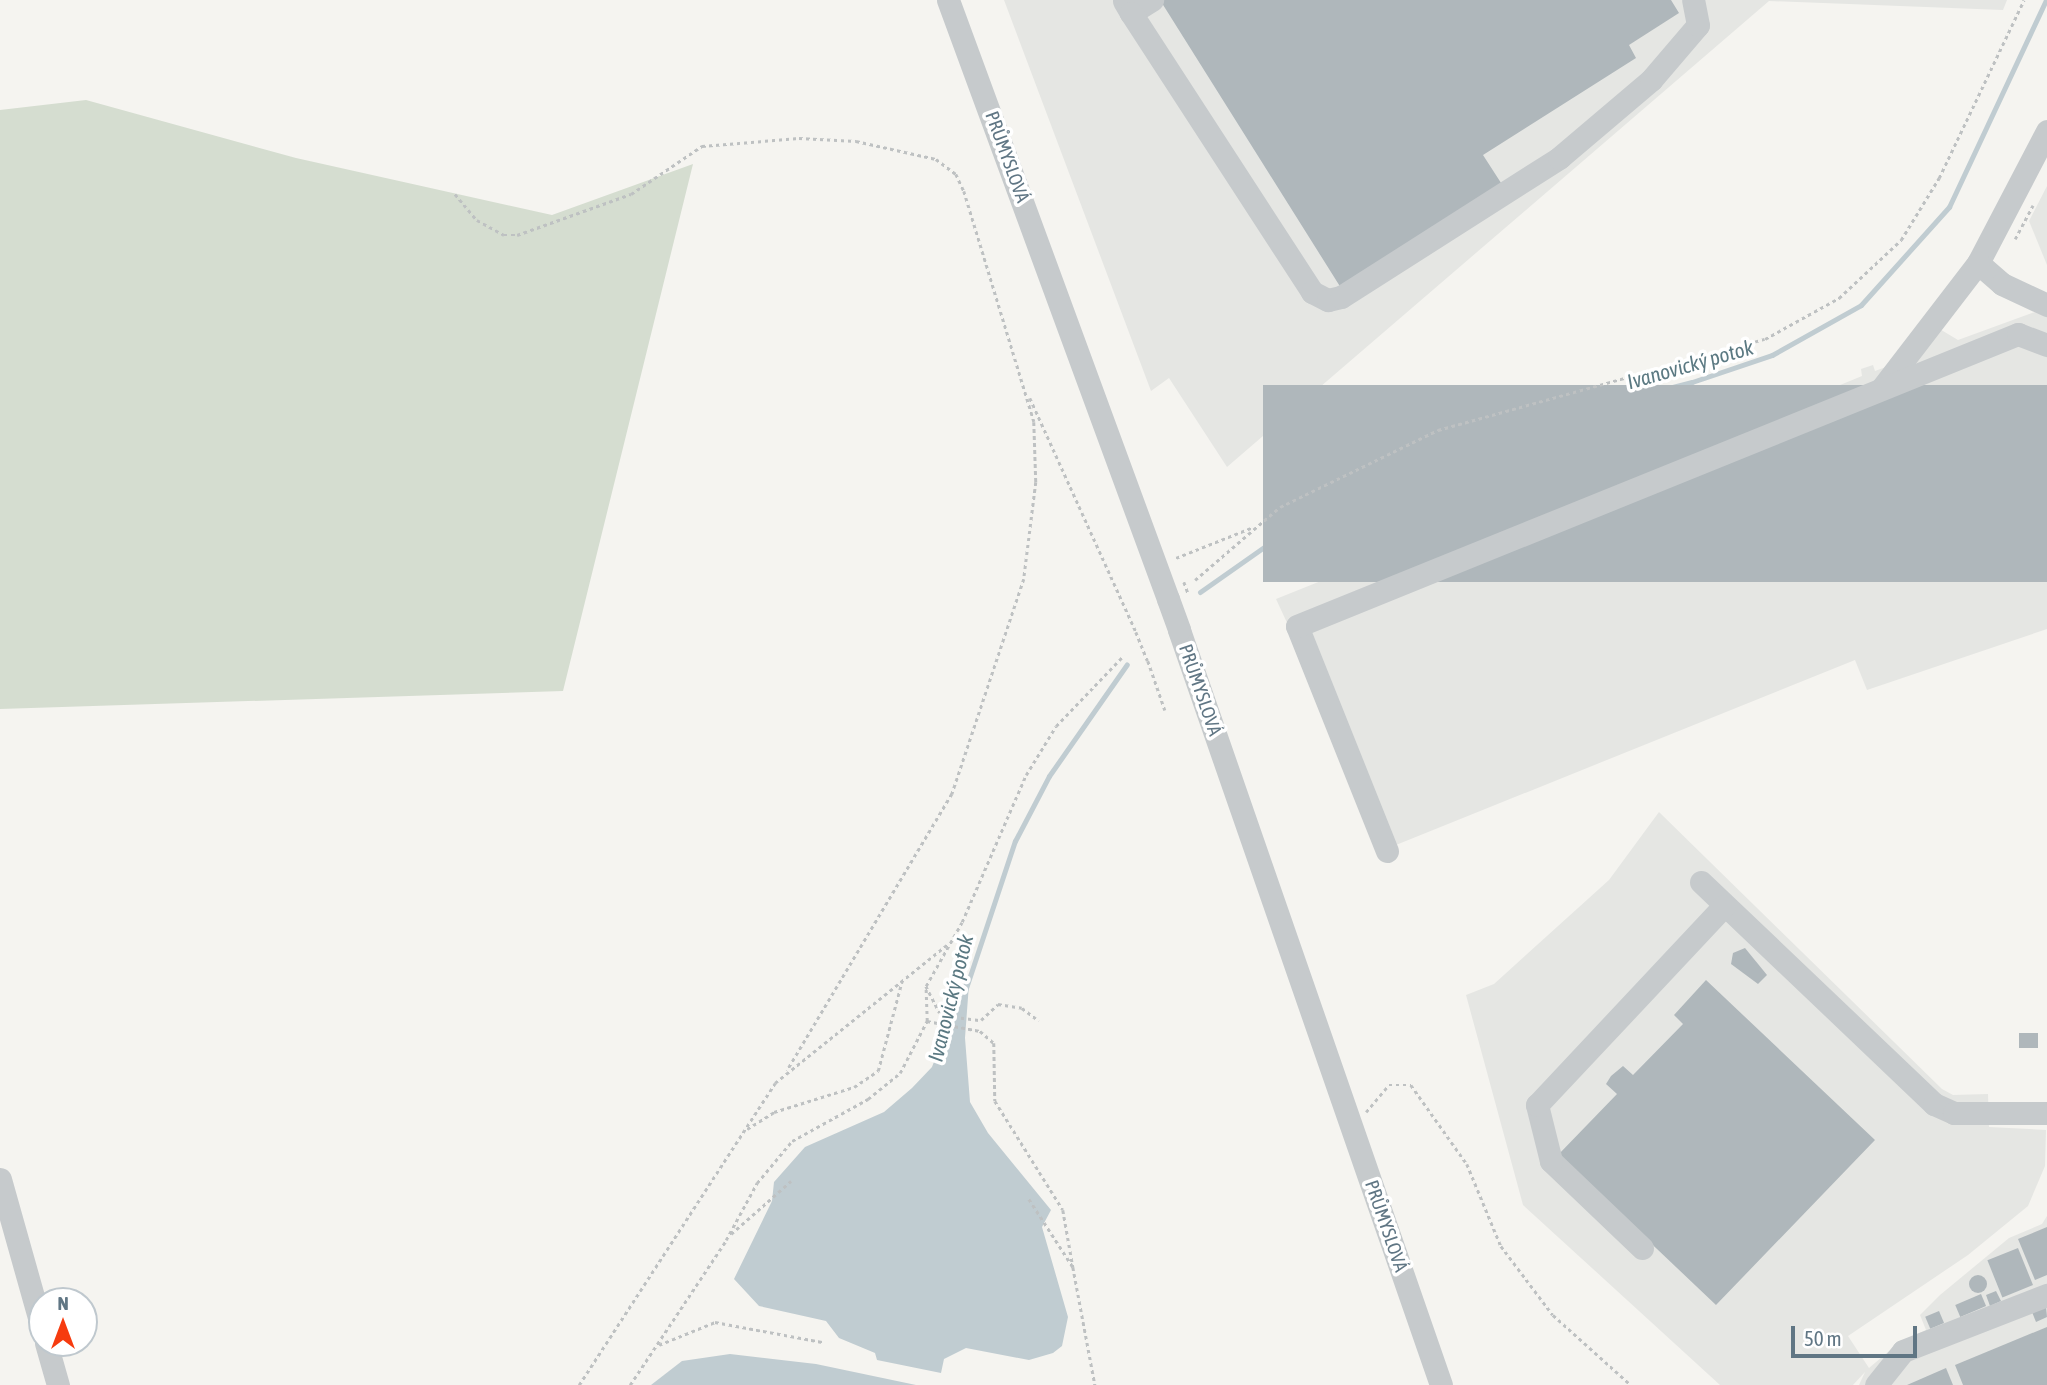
<!DOCTYPE html>
<meta charset="utf-8">
<style>
body{margin:0}
#map{position:relative;width:2047px;height:1385px;overflow:hidden;background:#f5f4f0;font-family:"Asap Condensed",sans-serif}
div>[style]{position:absolute}
[style*='--x']{left:calc(var(--x)*1px);top:calc(var(--y)*1px);width:calc(var(--w)*1px);rotate:calc(var(--a)*1deg)}
.built>*{inset:0;background:#e5e6e3}
.green>*{inset:0;background:#d5ddd0}
.water>*{inset:0;background:#c0ccd1}
.stream>*{height:5px;margin:-2.5px;padding:0 2.5px;transform-origin:2.5px;border-radius:2.5px;background:#c0ccd1}
.building>*{inset:0;background:#afb7bb;transform-origin:0 0}
.round{border-radius:50%}
.path>*{height:2.5px;margin-top:-1.25px;transform-origin:0;background:repeating-linear-gradient(90deg,#bec1c2 0 3.5px,transparent 0 7px)}
.minor>*{height:23px;margin:-11.5px;padding:0 11.5px;transform-origin:11.5px;border-radius:11.5px;background:#c6cacc}
.path-bridge>*{height:2.5px;margin-top:-1.25px;transform-origin:0;background:repeating-linear-gradient(90deg,#bec1c2 0 3.5px,transparent 0 7px)}
.minor-bridge>*{height:23px;margin:-11.5px;padding:0 11.5px;transform-origin:11.5px;border-radius:11.5px;background:#c6cacc}
span{translate:-50% -50%;white-space:nowrap;text-align:center;line-height:1.15;-webkit-text-stroke:7px #fff;paint-order:stroke}
.street-label{font-size:19px;color:#607684}
.water-label{font-size:21px;color:#5b7982;font-style:italic}
.north{position:absolute;left:28px;top:1287px;width:70px;height:70px;box-sizing:border-box;background:#fff;border:2px solid #bfc8ce;border-radius:50%;rotate:0deg;font-size:19px;font-weight:700;line-height:28px;text-align:center;color:#607684}
.north::after{content:'';display:block;margin:auto;width:24px;height:32px;background:#f63b0f;clip-path:polygon(50% 0,100% 100%,50% 72%,0 100%)}
.scale{position:absolute;left:1791px;top:1326px;width:126px;height:32px;box-sizing:border-box;border:4px solid #607684;border-top:0;padding-left:9px;font-size:21px;line-height:24px;white-space:nowrap;color:#607684;-webkit-text-stroke:5px #fff;paint-order:stroke}
</style>
<div id="map">
<div class="built">
<i style="clip-path:polygon(1004px 0,2007px 0,2003px 10px,1769px 1px,1227px 467px,1169px 378px,1151px 391px)"></i>
<i style="clip-path:polygon(2047px 186px,2047px 265px,2029px 221px)"></i>
<i style="clip-path:polygon(2035px 312px,2047px 317px,2047px 629px,1867px 690px,1855px 660px,1391px 847px,1276px 599px,1615px 463px,1625px 473px,1862px 376px,1861px 369px,1873px 365px,1875px 371px,1886px 367px,1923px 319px,1958px 340px)"></i>
<i style="clip-path:polygon(1659px 812px,1942px 1089px,1953px 1095px,1988px 1094px,1989px 1127px,2046px 1130px,2045px 1166px,2028px 1206px,1968px 1255px,1848px 1336px,1869px 1368px,1901px 1341px,1926px 1330px,1920px 1315px,1940px 1295px,2009px 1238px,2042px 1224px,2047px 1216px,2047px 1385px,1859px 1385px,1865px 1372px,1853px 1385px,1720px 1385px,1523px 1205px,1466px 995px,1494px 984px,1609px 880px)"></i>
</div>
<div class="green">
<i style="clip-path:polygon(86px 100px,296px 158px,552px 215px,693px 164px,563px 691px,0 709px,0 110px)"></i>
</div>
<div class="water">
<i style="clip-path:polygon(964px 983px,969px 984px,965px 1038px,970px 1102px,988px 1133px,1051px 1210px,1042px 1227px,1068px 1317px,1062px 1346px,1053px 1353px,1029px 1360px,966px 1348px,944px 1359px,941px 1373px,877px 1360px,875px 1353px,839px 1338px,826px 1321px,759px 1306px,734px 1279px,772px 1201px,774px 1182px,805px 1147px,884px 1112px,912px 1088px,932px 1067px)"></i>
<i style="clip-path:polygon(730px 1354px,816px 1364px,916px 1385px,651px 1385px,682px 1361px)"></i>
</div>
<div class="stream">
<i style="--x:1200;--y:592;--w:153;--a:-35.1"></i>
<i style="--x:1325;--y:504;--w:81;--a:-27.2"></i>
<i style="--x:1397;--y:467;--w:82;--a:-20.6"></i>
<i style="--x:1474;--y:438;--w:225;--a:-14.4"></i>
<i style="--x:1692;--y:382;--w:84;--a:-18.6"></i>
<i style="--x:1772;--y:355;--w:102;--a:-29.3"></i>
<i style="--x:1861;--y:305;--w:132;--a:-48.1"></i>
<i style="--x:1949;--y:207;--w:229;--a:-64.9"></i>
<i style="--x:965;--y:991;--w:158;--a:-71.6"></i>
<i style="--x:1015;--y:841;--w:73;--a:-62.4"></i>
<i style="--x:1049;--y:776;--w:136;--a:-55.1"></i>
</div>
<div class="building">
<i style="clip-path:polygon(1160px 0,1671px 0,1679px 13px,1629px 45px,1636px 58px,1483px 155px,1503px 186px,1341px 288px)"></i>
<i style="left:2047px;top:385px;width:197px;height:784px;rotate:90deg"></i>
<i style="clip-path:polygon(1745px 948px,1767px 975px,1758px 984px,1731px 964px,1733px 953px)"></i>
<i style="clip-path:polygon(1706px 980px,1875px 1140px,1716px 1305px,1558px 1155px,1617px 1094px,1606px 1084px,1611px 1076px,1623px 1066px,1633px 1075px,1683px 1024px,1674px 1015px)"></i>
<i style="left:2019px;top:1033px;width:19px;height:15px"></i>
<i style="clip-path:polygon(2047px 1227px,2047px 1275px,2035px 1280px,2018px 1239px)"></i>
<i style="left:2018px;top:1248px;width:40px;height:33px;rotate:68deg"></i>
<i class="round" style="left:1969px;top:1275px;width:18px;height:18px"></i>
<i style="clip-path:polygon(1996px 1291px,2001px 1301px,1990px 1306px,1986px 1295px)"></i>
<i style="left:1981px;top:1294px;width:13px;height:28px;rotate:67deg"></i>
<i style="clip-path:polygon(2046px 1307px,2047px 1317px,2036px 1322px,2032px 1312px)"></i>
<i style="left:1939px;top:1311px;width:13px;height:15px;rotate:67deg"></i>
<i style="clip-path:polygon(2047px 1327px,2047px 1385px,1963px 1385px,1955px 1365px)"></i>
<i style="clip-path:polygon(1946px 1368px,1953px 1385px,1907px 1385px)"></i>
</div>
<div class="path">
<i style="--x:455;--y:194;--w:34;--a:50"></i>
<i style="--x:477;--y:220;--w:31;--a:29"></i>
<i style="--x:504;--y:235;--w:13;--a:0"></i>
<i style="--x:517;--y:235;--w:121;--a:-19.8"></i>
<i style="--x:631;--y:194;--w:86;--a:-34.1"></i>
<i style="--x:702;--y:146;--w:97;--a:-4.7"></i>
<i style="--x:799;--y:138;--w:57;--a:3"></i>
<i style="--x:856;--y:141;--w:82;--a:12.7"></i>
<i style="--x:936;--y:159;--w:25;--a:37"></i>
<i style="--x:956;--y:174;--w:19;--a:65"></i>
<i style="--x:964;--y:191;--w:241;--a:73.1"></i>
<i style="--x:1034;--y:422;--w:60;--a:88.1"></i>
<i style="--x:1036;--y:482;--w:98;--a:97.1"></i>
<i style="--x:1024;--y:579;--w:227;--a:108.5"></i>
<i style="--x:952;--y:794;--w:322;--a:120.8"></i>
<i style="--x:2015;--y:239;--w:38;--a:-62"></i>
<i style="--x:1030;--y:398;--w:257;--a:65.6"></i>
<i style="--x:1176;--y:558;--w:83;--a:-21.9"></i>
<i style="--x:1195;--y:580;--w:112;--a:-40.7"></i>
<i style="--x:1280;--y:507;--w:176;--a:-26"></i>
<i style="--x:1438;--y:430;--w:339;--a:-15.6"></i>
<i style="--x:1765;--y:339;--w:85;--a:-29"></i>
<i style="--x:1839;--y:298;--w:85;--a:-43.1"></i>
<i style="--x:1901;--y:240;--w:73;--a:-58.5"></i>
<i style="--x:1939;--y:178;--w:197;--a:-64.5"></i>
<i style="--x:1148;--y:661;--w:52;--a:70.9"></i>
<i style="--x:926;--y:986;--w:30;--a:63"></i>
<i style="--x:940;--y:1013;--w:8;--a:23"></i>
<i style="--x:947;--y:1016;--w:34;--a:7"></i>
<i style="--x:981;--y:1020;--w:23;--a:-43"></i>
<i style="--x:998;--y:1004;--w:24;--a:9"></i>
<i style="--x:1022;--y:1008;--w:21;--a:37"></i>
<i style="--x:927;--y:1021;--w:54;--a:10.7"></i>
<i style="--x:980;--y:1031;--w:18;--a:41"></i>
<i style="--x:994;--y:1043;--w:58;--a:89"></i>
<i style="--x:995;--y:1101;--w:128;--a:58"></i>
<i style="--x:1063;--y:1210;--w:58;--a:80"></i>
<i style="--x:1366;--y:1112;--w:35;--a:-50"></i>
<i style="--x:1389;--y:1085;--w:22;--a:0"></i>
<i style="--x:1411;--y:1085;--w:97;--a:54.7"></i>
<i style="--x:1467;--y:1164;--w:89;--a:67.5"></i>
<i style="--x:1501;--y:1246;--w:86;--a:53"></i>
<i style="--x:1553;--y:1315;--w:105;--a:41.9"></i>
<i style="--x:747;--y:1129;--w:32;--a:-32"></i>
<i style="--x:774;--y:1112;--w:84;--a:-17.4"></i>
<i style="--x:854;--y:1087;--w:29;--a:-34"></i>
<i style="--x:878;--y:1071;--w:93;--a:-75.1"></i>
<i style="--x:1029;--y:1199;--w:81;--a:57.1"></i>
<i style="--x:1073;--y:1267;--w:120;--a:79.4"></i>
<i style="--x:731;--y:1234;--w:80;--a:-41.5"></i>
<i style="--x:726;--y:1240;--w:65;--a:-61.5"></i>
<i style="--x:757;--y:1183;--w:55;--a:-50.2"></i>
<i style="--x:792;--y:1141;--w:87;--a:-28.9"></i>
<i style="--x:868;--y:1099;--w:41;--a:-39.1"></i>
<i style="--x:900;--y:1073;--w:59;--a:-62.6"></i>
<i style="--x:927;--y:1021;--w:35;--a:-92"></i>
<i style="--x:926;--y:986;--w:73;--a:-60.6"></i>
<i style="--x:962;--y:922;--w:160;--a:-66.5"></i>
<i style="--x:1026;--y:775;--w:57;--a:-58.5"></i>
<i style="--x:1056;--y:726;--w:98;--a:-46.2"></i>
<i style="--x:659;--y:1345;--w:61;--a:-22.3"></i>
<i style="--x:715;--y:1322;--w:109;--a:10.6"></i>
<i style="--x:579;--y:1385;--w:360;--a:-57"></i>
<i style="--x:775;--y:1083;--w:222;--a:-38.8"></i>
<i style="--x:630;--y:1385;--w:175;--a:-56.4"></i>
</div>
<div class="minor">
<i style="--x:948;--y:0;--w:638;--a:69.83"></i>
<i style="--x:1124;--y:1;--w:14;--a:60"></i>
<i style="--x:1131;--y:13;--w:25;--a:-32"></i>
<i style="--x:1131;--y:13;--w:333;--a:57"></i>
<i style="--x:1312;--y:292;--w:18;--a:27"></i>
<i style="--x:1328;--y:300;--w:13;--a:-13"></i>
<i style="--x:1341;--y:297;--w:259;--a:-32.5"></i>
<i style="--x:1559;--y:158;--w:121;--a:-40.3"></i>
<i style="--x:1651;--y:80;--w:72;--a:-49.5"></i>
<i style="--x:1698;--y:25;--w:25;--a:-101"></i>
<i style="--x:2047;--y:131;--w:149;--a:117.6"></i>
<i style="--x:1978;--y:263;--w:32;--a:41"></i>
<i style="--x:2002;--y:284;--w:50;--a:25"></i>
<i style="--x:1882;--y:388;--w:158;--a:-52.5"></i>
<i style="--x:1179;--y:630;--w:799;--a:70.86"></i>
<i style="--x:1387;--y:851;--w:242;--a:-111.8"></i>
<i style="--x:1297;--y:626;--w:778;--a:-22.05"></i>
<i style="--x:2018;--y:334;--w:31;--a:21"></i>
<i style="--x:1701;--y:882;--w:322;--a:43.6"></i>
<i style="--x:1934;--y:1104;--w:22;--a:24"></i>
<i style="--x:1954;--y:1113;--w:93;--a:0"></i>
<i style="--x:0;--y:1179;--w:155;--a:74.3"></i>
<i style="--x:1642;--y:1248;--w:126;--a:-136.3"></i>
<i style="--x:1551;--y:1161;--w:58;--a:-104"></i>
<i style="--x:1537;--y:1105;--w:273;--a:-46.8"></i>
<i style="--x:46;--y:1343;--w:44;--a:74.1"></i>
<i style="--x:1876;--y:1385;--w:43;--a:-51.5"></i>
<i style="--x:1903;--y:1351;--w:155;--a:-21.3"></i>
</div>
<div class="path-bridge">
<i style="--x:1184;--y:582;--w:12;--a:70"></i>
<i style="--x:1136;--y:632;--w:31;--a:68"></i>
</div>
<div class="minor-bridge">
<i style="--x:1168;--y:599;--w:33;--a:70"></i>
</div>
<div class="street-label">
<span style="left:1007px;top:157px;rotate:70deg">PRŮMYSLOVÁ</span>
<span style="left:1200px;top:690px;rotate:71deg">PRŮMYSLOVÁ</span>
<span style="left:1386px;top:1226px;rotate:71deg">PRŮMYSLOVÁ</span>
</div>
<div class="water-label">
<span style="left:1690px;top:364px;rotate:-16deg">Ivanovický potok</span>
<span style="left:950px;top:998px;rotate:-76deg">Ivanovický potok</span>
</div>
<div class="north">N</div>
<div class="scale">50 m</div>
</div>
